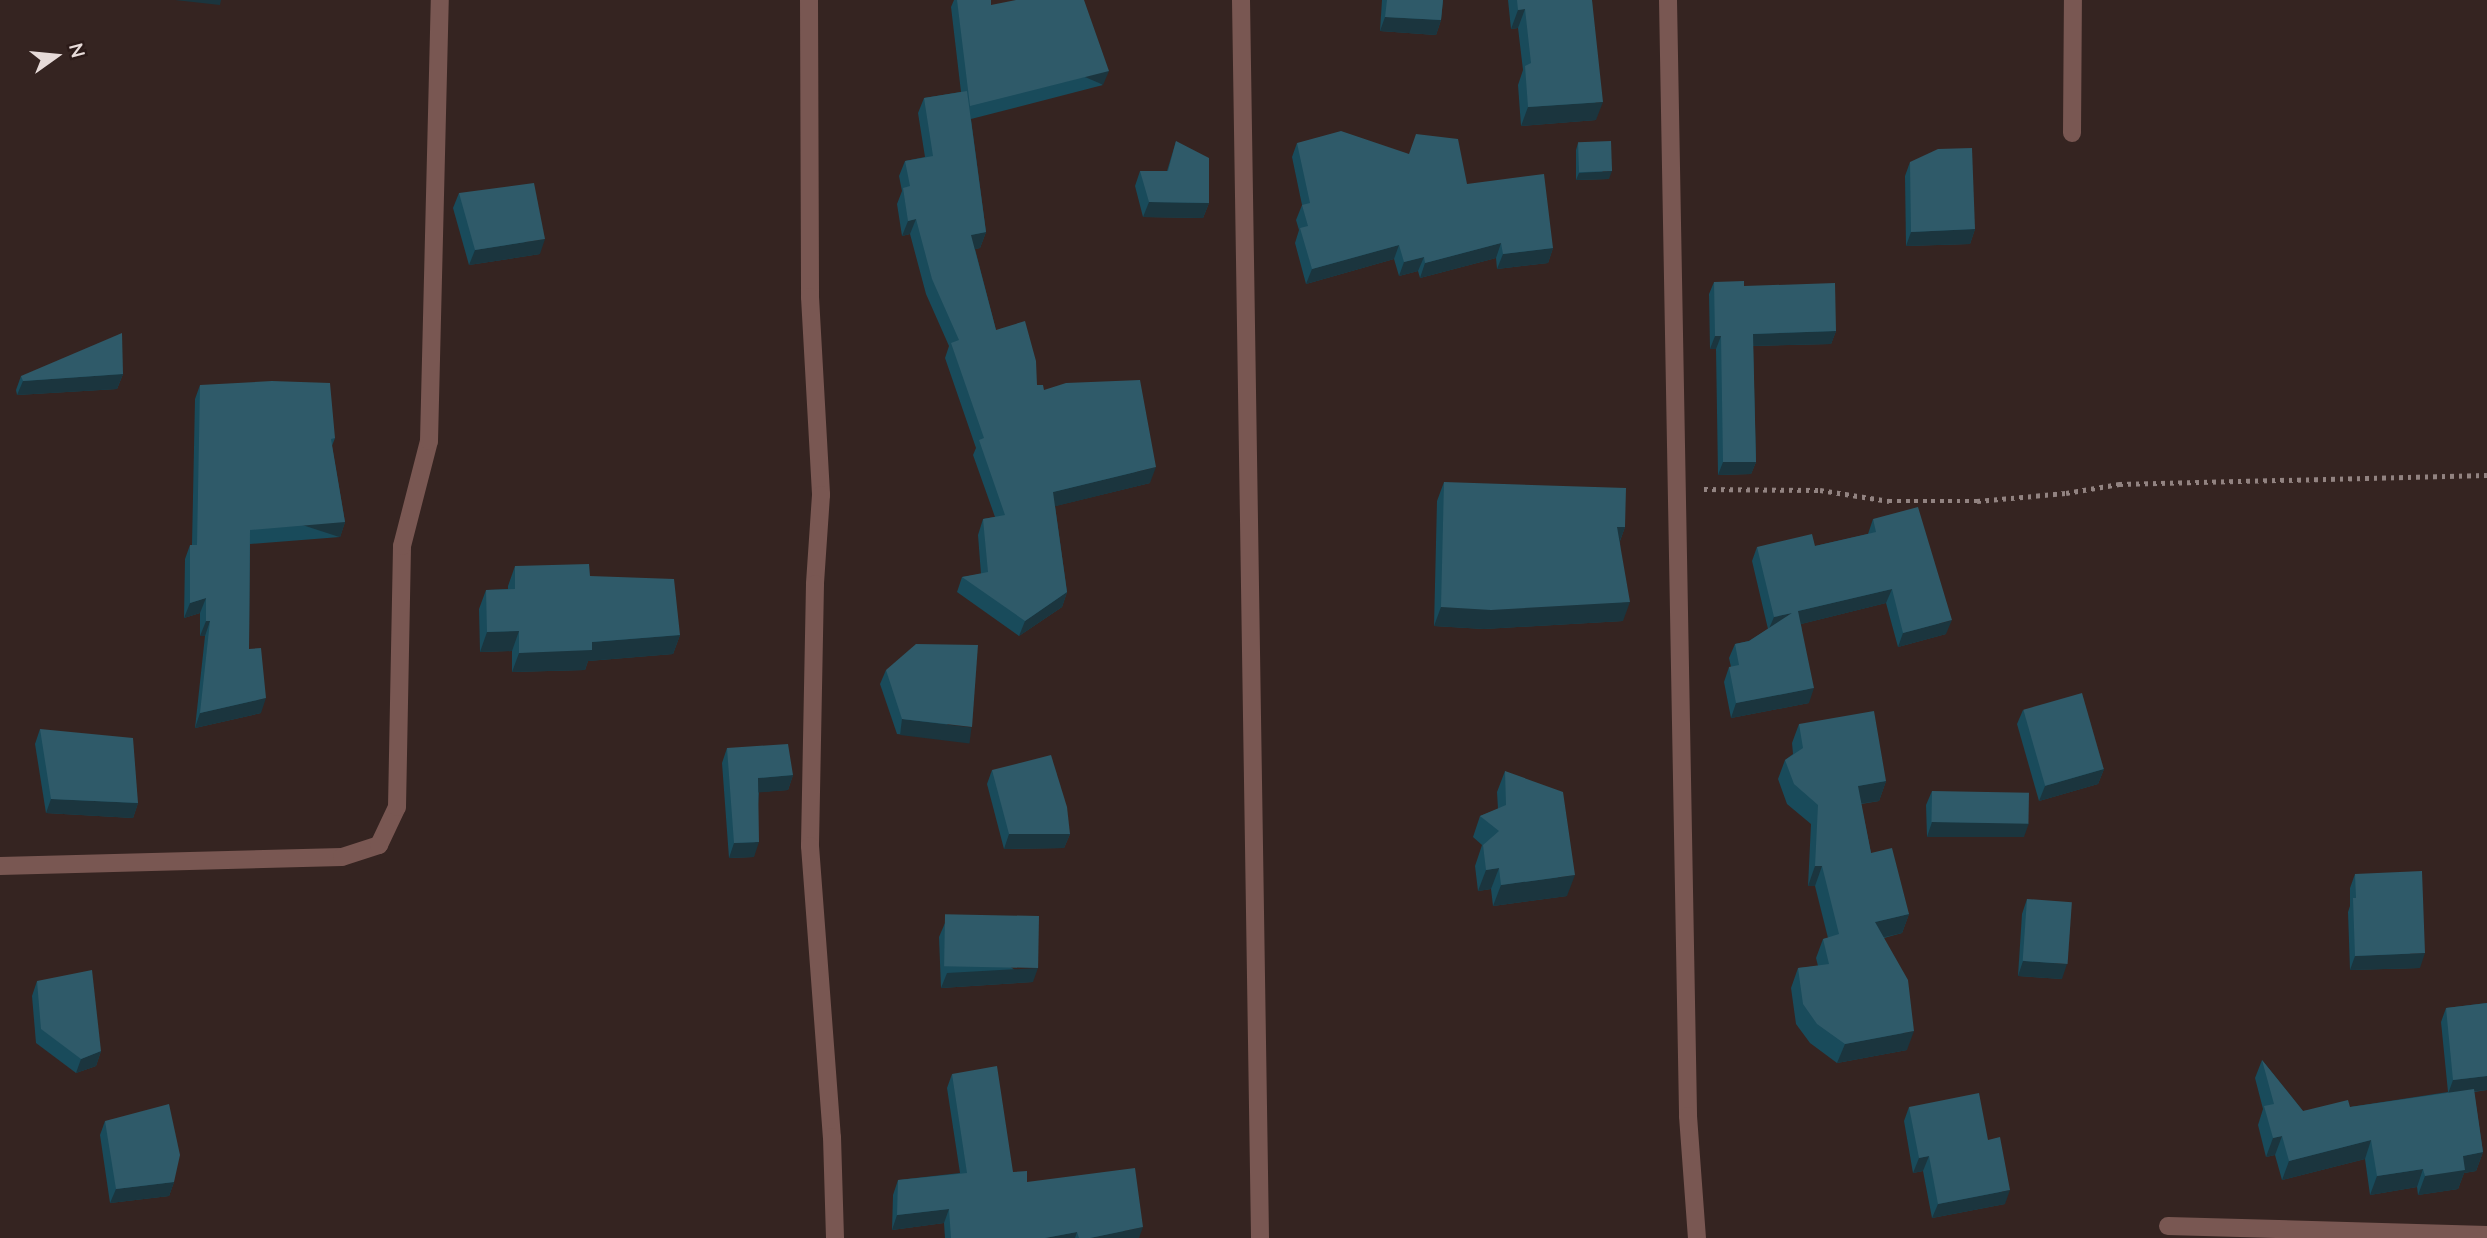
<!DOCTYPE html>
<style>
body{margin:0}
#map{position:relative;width:2487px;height:1238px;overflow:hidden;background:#352421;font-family:"Nunito Sans",sans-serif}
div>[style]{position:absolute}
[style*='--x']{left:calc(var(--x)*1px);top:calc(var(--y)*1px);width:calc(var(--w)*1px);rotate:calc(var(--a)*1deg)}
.path>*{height:4.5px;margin-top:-2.25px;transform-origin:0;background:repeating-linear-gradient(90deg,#928381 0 3.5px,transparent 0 8.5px)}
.street>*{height:18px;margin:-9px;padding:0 9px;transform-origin:9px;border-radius:9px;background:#795752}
.wall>*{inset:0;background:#194b5b}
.shaded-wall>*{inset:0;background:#1b353e;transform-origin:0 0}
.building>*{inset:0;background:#2f5a69;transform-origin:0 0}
span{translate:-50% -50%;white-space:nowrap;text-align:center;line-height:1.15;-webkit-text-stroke:6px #2b1a18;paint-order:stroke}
.north{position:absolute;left:21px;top:21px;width:70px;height:70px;-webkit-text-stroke:5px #2b1a18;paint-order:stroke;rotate:75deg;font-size:19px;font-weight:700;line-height:28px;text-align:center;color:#e7dbd9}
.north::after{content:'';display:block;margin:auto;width:24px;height:32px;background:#e7dbd9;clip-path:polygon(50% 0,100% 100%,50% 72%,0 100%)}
</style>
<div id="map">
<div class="path">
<i style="--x:1704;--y:489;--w:116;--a:0.5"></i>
<i style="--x:1820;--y:490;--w:70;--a:9.1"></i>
<i style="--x:1889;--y:501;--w:88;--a:0"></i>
<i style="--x:1977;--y:501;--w:89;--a:-5.1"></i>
<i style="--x:2066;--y:493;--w:54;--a:-9.6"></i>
<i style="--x:2119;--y:484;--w:368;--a:-1.4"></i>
</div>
<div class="street">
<i style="--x:809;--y:0;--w:297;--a:89.8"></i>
<i style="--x:810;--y:297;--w:198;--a:86.8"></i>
<i style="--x:821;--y:495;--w:89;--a:93.9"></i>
<i style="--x:815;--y:584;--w:262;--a:91.1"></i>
<i style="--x:810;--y:846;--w:292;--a:85.7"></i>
<i style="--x:832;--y:1137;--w:101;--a:88.3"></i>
<i style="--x:1241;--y:0;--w:1238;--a:89.12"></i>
<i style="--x:1668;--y:0;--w:1116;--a:88.97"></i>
<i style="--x:1688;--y:1116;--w:122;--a:85.8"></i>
<i style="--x:2072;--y:133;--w:133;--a:-89.6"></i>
<i style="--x:0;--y:866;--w:342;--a:-1.5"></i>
<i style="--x:342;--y:857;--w:39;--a:-18"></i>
<i style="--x:379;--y:845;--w:42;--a:-64.7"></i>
<i style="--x:397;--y:807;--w:261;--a:-88.9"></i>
<i style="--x:402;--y:546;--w:108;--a:-75.6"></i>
<i style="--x:429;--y:441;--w:441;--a:-88.6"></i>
<i style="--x:2168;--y:1226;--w:319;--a:1.6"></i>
</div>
<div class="wall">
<i style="clip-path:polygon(954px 0,991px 0,991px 5px,1103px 85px,971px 119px,986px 232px,980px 248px,975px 249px,996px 330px,1037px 385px,1150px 483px,1055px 506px,1067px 592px,1062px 607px,1019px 636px,957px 592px,962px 577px,981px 574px,978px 535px,983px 519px,995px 517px,973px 455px,976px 448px,945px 358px,949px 346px,926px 294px,910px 234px,902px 236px,897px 204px,902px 191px,899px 176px,905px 161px,925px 157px,918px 113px,924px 98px,961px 92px,951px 7px)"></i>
<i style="clip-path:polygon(1382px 0,1443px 0,1441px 20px,1436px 35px,1380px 31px)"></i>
<i style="clip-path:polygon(1508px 0,1592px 0,1596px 120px,1521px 126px,1518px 85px,1523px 70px,1518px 28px,1511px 29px)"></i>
<i style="clip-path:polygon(1176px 141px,1209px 203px,1203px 218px,1143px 217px,1135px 186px,1140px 171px,1167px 171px)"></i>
<i style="clip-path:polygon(1297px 143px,1467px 184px,1553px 248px,1548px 263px,1497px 269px,1496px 258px,1420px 278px,1418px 271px,1399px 276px,1394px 259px,1306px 284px,1295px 243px,1299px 230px,1296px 220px,1302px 205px,1292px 157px)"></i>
<i style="clip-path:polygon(1578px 143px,1609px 179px,1576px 180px,1576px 150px)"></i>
<i style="clip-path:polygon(1910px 162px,1975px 229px,1970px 244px,1906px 246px,1905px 176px)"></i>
<i style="clip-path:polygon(459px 193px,540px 254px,469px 265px,453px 208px)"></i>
<i style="clip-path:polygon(1714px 282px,1744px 286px,1836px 331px,1831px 344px,1753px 346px,1756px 462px,1751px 474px,1718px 475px,1716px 349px,1710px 349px,1709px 294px)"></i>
<i style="clip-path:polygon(123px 374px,117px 389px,17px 395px,16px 390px,21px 376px)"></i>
<i style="clip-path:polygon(200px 385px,335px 438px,332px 446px,345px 522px,340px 537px,250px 544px,249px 649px,261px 713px,195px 728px,205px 636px,200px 636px,200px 613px,184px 618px,185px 559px,190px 545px,192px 545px,195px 399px)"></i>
<i style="clip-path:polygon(1444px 482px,1625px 527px,1620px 541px,1623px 621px,1484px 629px,1434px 626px,1437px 501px)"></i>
<i style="clip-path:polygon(1873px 519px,1946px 634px,1898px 647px,1886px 603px,1801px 624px,1809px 703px,1731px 718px,1724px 682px,1729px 667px,1731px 667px,1729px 658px,1735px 644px,1749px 641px,1768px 629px,1752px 561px,1757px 547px,1815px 546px,1868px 534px)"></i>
<i style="clip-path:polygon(515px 566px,590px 576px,680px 635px,673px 654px,588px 661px,585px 670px,512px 672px,512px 651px,480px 652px,479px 609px,486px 590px,508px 589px,508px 586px)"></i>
<i style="clip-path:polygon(886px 670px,967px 742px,897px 734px,880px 684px)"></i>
<i style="clip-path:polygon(2023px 710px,2104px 769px,2098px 784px,2039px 801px,2017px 724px)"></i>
<i style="clip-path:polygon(1799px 724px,1886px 781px,1879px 801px,1861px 804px,1871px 853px,1909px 914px,1902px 933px,1884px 938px,1907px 1050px,1837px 1063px,1810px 1043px,1796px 1024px,1791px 988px,1798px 968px,1818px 966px,1816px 958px,1823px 939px,1828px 938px,1815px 886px,1808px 886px,1811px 824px,1787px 804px,1778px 779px,1785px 760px,1793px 754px,1792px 743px)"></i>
<i style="clip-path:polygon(40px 729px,138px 803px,133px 818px,46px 813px,35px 744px)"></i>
<i style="clip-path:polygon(727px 748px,793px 775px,788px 790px,759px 792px,754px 857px,729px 858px,722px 763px)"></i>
<i style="clip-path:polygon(992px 770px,1070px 834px,1064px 848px,1004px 849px,987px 784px)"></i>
<i style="clip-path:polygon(1505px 771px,1567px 896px,1493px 906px,1491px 889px,1478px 891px,1475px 866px,1482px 845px,1473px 837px,1480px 816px,1498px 809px,1497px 792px)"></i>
<i style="clip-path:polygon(1932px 791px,2024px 837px,1927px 837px,1926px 805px)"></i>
<i style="clip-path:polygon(2355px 874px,2420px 968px,2350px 970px,2348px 912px,2350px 906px,2350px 888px)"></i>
<i style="clip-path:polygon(2027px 899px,2062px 979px,2018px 976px,2022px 914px)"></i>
<i style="clip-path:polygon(945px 923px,1033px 982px,941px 988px,939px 937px)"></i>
<i style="clip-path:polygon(37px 981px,101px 1051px,96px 1066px,76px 1073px,36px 1043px,32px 996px)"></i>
<i style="clip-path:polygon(2487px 1003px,2487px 1090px,2474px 1092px,2483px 1152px,2476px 1171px,2464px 1173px,2458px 1189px,2418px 1195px,2417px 1187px,2370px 1195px,2365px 1159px,2282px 1180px,2275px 1155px,2266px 1157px,2258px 1125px,2263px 1109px,2255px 1078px,2262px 1060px,2303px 1111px,2350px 1107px,2448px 1092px,2441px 1022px,2446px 1008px)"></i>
<i style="clip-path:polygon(952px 1074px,1013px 1172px,1027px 1182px,1139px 1238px,945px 1238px,944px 1223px,892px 1230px,893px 1195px,898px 1180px,960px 1173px,947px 1088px)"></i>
<i style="clip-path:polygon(1909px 1107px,1988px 1140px,2005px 1204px,1932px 1218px,1923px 1171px,1913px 1173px,1904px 1121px)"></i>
<i style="clip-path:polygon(105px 1121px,174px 1182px,169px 1196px,110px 1203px,100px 1135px)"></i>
</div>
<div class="shaded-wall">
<i style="clip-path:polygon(175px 0,221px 0,220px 5px)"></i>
<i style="clip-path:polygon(1525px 9px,1518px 28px,1511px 29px,1518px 10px)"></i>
<i style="clip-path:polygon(1385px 17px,1441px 20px,1436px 35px,1380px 31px)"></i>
<i style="left:1109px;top:71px;width:15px;height:143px;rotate:113deg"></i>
<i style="clip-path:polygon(1603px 102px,1596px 120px,1521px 126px,1528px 107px)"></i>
<i style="clip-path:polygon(1612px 171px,1609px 179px,1576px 180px,1579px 173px)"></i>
<i style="clip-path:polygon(1149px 202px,1209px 203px,1203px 218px,1143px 217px)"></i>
<i style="clip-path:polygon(916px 219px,910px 234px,902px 236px,908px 221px)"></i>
<i style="clip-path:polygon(1975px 229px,1970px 244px,1906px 246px,1911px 232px)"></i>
<i style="clip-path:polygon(986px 232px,980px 248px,965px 251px,971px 235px)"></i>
<i style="clip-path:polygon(545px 239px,540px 254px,469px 265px,475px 250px)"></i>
<i style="clip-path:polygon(1501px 243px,1496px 258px,1420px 278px,1425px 263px)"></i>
<i style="clip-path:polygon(1399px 245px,1394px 259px,1306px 284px,1312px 269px)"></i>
<i style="clip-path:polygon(1553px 248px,1548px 263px,1497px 269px,1503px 254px)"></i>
<i style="clip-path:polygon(1424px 257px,1418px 271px,1399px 276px,1404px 262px)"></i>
<i style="clip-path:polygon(1836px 331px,1831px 344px,1749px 346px,1753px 334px)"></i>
<i style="clip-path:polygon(1715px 336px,1721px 336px,1716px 349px,1710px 349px)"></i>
<i style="clip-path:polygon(123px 374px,117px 389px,17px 395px,23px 381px)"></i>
<i style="clip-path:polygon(1723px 462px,1756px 462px,1751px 474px,1718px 475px)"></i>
<i style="clip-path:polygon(1156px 467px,1150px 483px,1048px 508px,1053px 492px)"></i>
<i style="left:345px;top:522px;width:16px;height:95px;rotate:108deg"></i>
<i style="clip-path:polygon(1617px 527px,1625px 527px,1618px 546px)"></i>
<i style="clip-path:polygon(1892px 589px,1886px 603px,1793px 626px,1798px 611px)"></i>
<i style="clip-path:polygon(1067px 592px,1062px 607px,1019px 636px,1025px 621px)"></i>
<i style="clip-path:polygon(206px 598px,200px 613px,184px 618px,190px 603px)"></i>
<i style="clip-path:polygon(1630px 602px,1623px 621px,1484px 629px,1434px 626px,1441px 607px)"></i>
<i style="clip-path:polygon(1792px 613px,1768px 631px,1774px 617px)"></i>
<i style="clip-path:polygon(1952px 620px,1946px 634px,1898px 647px,1903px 633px)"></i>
<i style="clip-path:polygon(206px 621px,210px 621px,205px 636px,200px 636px)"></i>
<i style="clip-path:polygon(519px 631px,512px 651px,480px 652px,487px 632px)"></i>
<i style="clip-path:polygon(680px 635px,673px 654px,588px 661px,585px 670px,512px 672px,519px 653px,592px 642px)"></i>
<i style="clip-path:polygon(1814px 688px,1809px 703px,1731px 718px,1736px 703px)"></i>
<i style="clip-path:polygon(266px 698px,261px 713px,195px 728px,200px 713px)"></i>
<i style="left:902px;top:719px;width:70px;height:16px;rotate:7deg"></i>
<i style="clip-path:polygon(2104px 769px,2098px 784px,2039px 801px,2045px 786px)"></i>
<i style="clip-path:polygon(793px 775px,788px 790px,753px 793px,758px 778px)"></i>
<i style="clip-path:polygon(1886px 781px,1879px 801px,1851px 805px,1858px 786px)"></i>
<i style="clip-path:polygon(51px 799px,138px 803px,133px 818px,46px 813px)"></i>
<i style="clip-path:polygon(1932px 822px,2029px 823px,2024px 837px,1927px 837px)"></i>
<i style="clip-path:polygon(1009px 834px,1070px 834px,1064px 848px,1004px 849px)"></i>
<i style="clip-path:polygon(759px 842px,754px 857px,729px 858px,734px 843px)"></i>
<i style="clip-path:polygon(1815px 866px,1822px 866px,1815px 886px,1808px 886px)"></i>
<i style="clip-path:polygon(1499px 868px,1491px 889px,1478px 891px,1486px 870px)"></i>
<i style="clip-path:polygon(1575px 875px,1567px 896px,1493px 906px,1501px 885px)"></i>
<i style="clip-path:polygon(1909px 914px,1902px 933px,1868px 941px,1875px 922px)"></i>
<i style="clip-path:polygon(2425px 953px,2420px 968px,2350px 970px,2355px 956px)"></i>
<i style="clip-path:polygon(2023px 961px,2067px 964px,2062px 979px,2018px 976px)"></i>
<i style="clip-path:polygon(1038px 968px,1033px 982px,941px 988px,947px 973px)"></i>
<i style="clip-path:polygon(1914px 1031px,1907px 1050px,1837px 1063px,1845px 1044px)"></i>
<i style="clip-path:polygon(101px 1051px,96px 1066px,76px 1073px,81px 1059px)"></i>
<i style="clip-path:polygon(2487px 1076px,2487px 1090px,2448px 1094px,2453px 1080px)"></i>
<i style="clip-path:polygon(2282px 1136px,2275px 1155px,2266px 1157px,2273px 1138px)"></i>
<i style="clip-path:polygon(2371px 1140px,2365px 1159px,2282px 1180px,2289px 1161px)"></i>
<i style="clip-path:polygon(2483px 1152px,2476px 1171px,2464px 1173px,2458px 1189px,2418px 1195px,2425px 1176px,2463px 1156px)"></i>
<i style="clip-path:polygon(1929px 1156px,1923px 1171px,1913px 1173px,1919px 1158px)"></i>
<i style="clip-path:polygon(2423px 1169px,2417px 1187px,2370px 1195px,2377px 1176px)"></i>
<i style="clip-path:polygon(174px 1182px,169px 1196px,110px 1203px,116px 1189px)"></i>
<i style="clip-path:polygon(2010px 1190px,2005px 1204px,1932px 1218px,1938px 1204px)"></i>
<i style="clip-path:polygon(949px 1209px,944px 1223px,892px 1230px,897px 1215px)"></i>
<i style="clip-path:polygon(1143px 1227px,1139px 1238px,1090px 1238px)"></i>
<i style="clip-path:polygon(1077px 1232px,1075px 1238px,1045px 1238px)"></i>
</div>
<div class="building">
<i style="clip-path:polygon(957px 0,991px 0,991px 5px,1016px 0,1084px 0,1109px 71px,970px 106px)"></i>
<i style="clip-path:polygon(1387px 0,1443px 0,1441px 20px,1385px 17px)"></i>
<i style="clip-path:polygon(1517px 0,1592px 0,1603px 102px,1528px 107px,1525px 66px,1531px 63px,1525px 9px,1518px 10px)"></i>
<i style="clip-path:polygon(967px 91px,986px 232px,971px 235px,996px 330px,1025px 321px,1036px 361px,1037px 385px,1043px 385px,1044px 390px,1066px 383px,1140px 380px,1156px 467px,1053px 492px,1067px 592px,1025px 621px,962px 577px,988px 572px,983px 519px,1005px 515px,979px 440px,984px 438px,951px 343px,959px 340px,932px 279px,916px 219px,908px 221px,903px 188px,910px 186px,905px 161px,933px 156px,924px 98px)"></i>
<i style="clip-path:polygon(1341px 131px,1409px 154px,1416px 134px,1458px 139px,1467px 184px,1544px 174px,1553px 248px,1503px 254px,1501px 243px,1425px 263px,1424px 257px,1404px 262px,1399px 245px,1312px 269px,1300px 228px,1308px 226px,1302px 205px,1310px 203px,1297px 143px)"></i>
<i style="clip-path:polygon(1176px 141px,1209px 158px,1209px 203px,1149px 202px,1140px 171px,1168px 171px)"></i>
<i style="left:1611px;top:141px;width:30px;height:33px;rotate:88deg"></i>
<i style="clip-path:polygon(1972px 148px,1975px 229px,1911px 232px,1910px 162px,1938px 149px)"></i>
<i style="clip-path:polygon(534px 183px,545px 239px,475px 250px,459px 193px)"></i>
<i style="clip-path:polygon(1744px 281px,1744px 286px,1835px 283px,1836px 331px,1753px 334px,1756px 462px,1723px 462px,1721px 336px,1715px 336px,1714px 282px)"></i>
<i style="clip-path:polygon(122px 333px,123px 374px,23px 381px,21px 376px)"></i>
<i style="clip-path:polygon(272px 381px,330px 383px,335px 438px,331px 439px,345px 522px,250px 530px,249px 649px,261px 648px,266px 698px,200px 713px,210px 621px,206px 621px,206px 598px,190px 603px,190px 545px,197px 545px,200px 385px)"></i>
<i style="clip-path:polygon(1444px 482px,1626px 488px,1625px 527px,1617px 527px,1630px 602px,1491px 610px,1441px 607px)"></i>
<i style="clip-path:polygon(1918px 507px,1952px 620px,1903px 633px,1892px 589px,1798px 611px,1814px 688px,1736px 703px,1729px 667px,1739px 665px,1735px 644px,1749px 641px,1792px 613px,1774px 617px,1757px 547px,1812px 534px,1815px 546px,1876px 532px,1873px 519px)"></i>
<i style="clip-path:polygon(589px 564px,590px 576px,674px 579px,680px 635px,592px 642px,592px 650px,519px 653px,519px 631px,487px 632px,486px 590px,515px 589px,515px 566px)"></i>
<i style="clip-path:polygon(916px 644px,978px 645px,972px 727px,902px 719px,886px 670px)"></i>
<i style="left:2082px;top:693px;width:79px;height:61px;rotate:74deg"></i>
<i style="clip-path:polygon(1874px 711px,1886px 781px,1858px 786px,1871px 853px,1892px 848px,1909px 914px,1875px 922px,1908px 980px,1914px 1031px,1845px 1044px,1817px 1024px,1803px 1004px,1798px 968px,1829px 964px,1823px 939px,1839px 934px,1822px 866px,1815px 866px,1818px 805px,1794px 784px,1785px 760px,1803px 748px,1799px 724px)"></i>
<i style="clip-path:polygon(40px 729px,133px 738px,138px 803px,51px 799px)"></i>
<i style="clip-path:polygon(788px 744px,793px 775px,758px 778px,759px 842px,734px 843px,727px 748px)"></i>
<i style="clip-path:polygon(1051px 755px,1067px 807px,1070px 834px,1009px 834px,992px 770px)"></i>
<i style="clip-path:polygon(1505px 771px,1563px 792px,1575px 875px,1501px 885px,1499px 868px,1486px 870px,1483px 845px,1499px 831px,1480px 816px,1506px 805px)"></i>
<i style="left:1932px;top:791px;width:97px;height:31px;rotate:1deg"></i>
<i style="clip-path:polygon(2422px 871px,2425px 953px,2355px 956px,2353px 898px,2356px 898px,2355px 874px)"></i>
<i style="left:2027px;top:899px;width:45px;height:62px;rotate:4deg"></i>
<i style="left:1039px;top:916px;width:52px;height:94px;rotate:91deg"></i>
<i style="clip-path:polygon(92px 970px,101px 1051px,81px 1059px,41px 1029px,37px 981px)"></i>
<i style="clip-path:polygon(2487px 1003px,2487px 1076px,2453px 1080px,2446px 1008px)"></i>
<i style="clip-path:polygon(2262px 1060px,2303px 1111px,2348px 1100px,2350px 1107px,2474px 1089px,2483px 1152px,2463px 1156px,2465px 1170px,2425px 1176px,2423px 1169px,2377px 1176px,2371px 1140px,2289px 1161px,2282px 1136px,2273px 1138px,2264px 1106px,2274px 1104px)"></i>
<i style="clip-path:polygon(997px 1066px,1013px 1172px,1027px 1171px,1027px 1182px,1135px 1168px,1143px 1227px,1090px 1238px,1079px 1238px,1077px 1232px,1045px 1238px,951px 1238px,949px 1209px,897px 1215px,898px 1180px,967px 1173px,952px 1074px)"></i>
<i style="clip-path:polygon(1979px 1093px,1988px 1140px,2000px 1137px,2010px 1190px,1938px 1204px,1929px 1156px,1919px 1158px,1909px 1107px)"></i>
<i style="clip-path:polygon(169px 1104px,180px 1155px,174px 1182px,116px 1189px,105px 1121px)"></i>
</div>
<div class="north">N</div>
</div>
